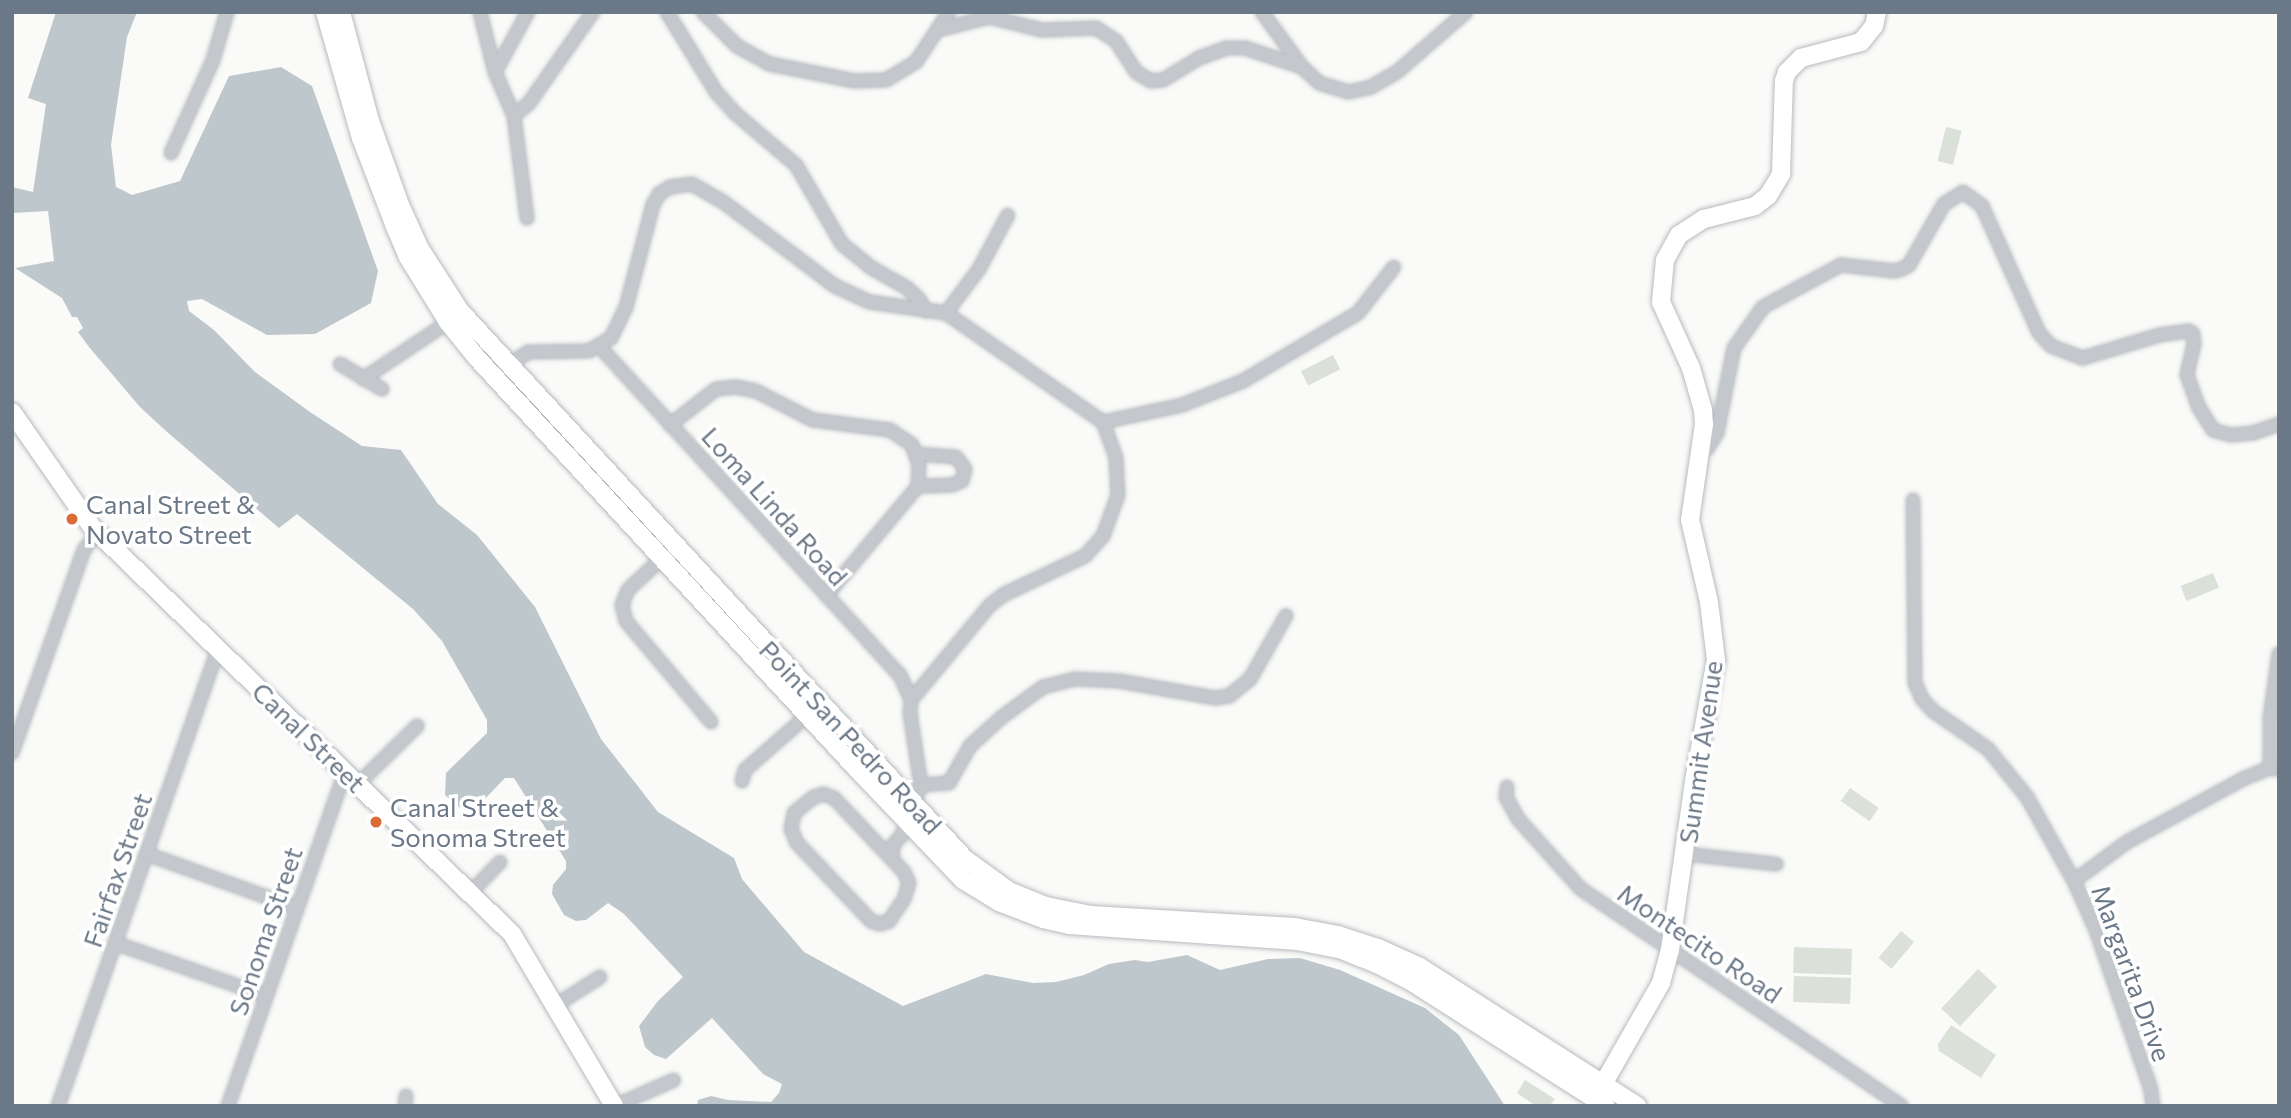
<!DOCTYPE html>
<style>
body{margin:0}
#map{position:relative;width:2291px;height:1118px;overflow:hidden;background:#fafaf8;font-family:Commissioner,sans-serif}
div>[style]{position:absolute}
[style*='--x']{left:calc(var(--x)*1px);top:calc(var(--y)*1px);width:calc(var(--w)*1px);rotate:calc(var(--a)*1deg)}
.green>*{inset:0;background:#dbe0d9;transform-origin:0 0}
.water>*{inset:0;background:#bec7cc}
.roads{filter:drop-shadow(0 0 2px #b6bbc0) drop-shadow(0 0 2px #b6bbc0)}
.street>*{height:12px;margin:-6px;padding:0 6px;transform-origin:6px;border-radius:6px;background:#c4c7cb}
.secondary>*{height:18px;margin:-9px;padding:0 9px;transform-origin:9px;border-radius:9px;background:#fff}
.dots>*{width:19px;height:19px;translate:-50% -50%;box-sizing:border-box;border:4px solid #fff;border-radius:50%}
span{translate:-50% -50%;white-space:nowrap;text-align:center;line-height:1.15;-webkit-text-stroke:7px #fff;paint-order:stroke}
.poi-label{font-size:26px;color:#6b7887}
.left{translate:0 -50%;text-align:left}
.street-label{font-size:26px;color:#6b7887}
.frame{position:absolute;inset:0;border:14px solid #6b7887;pointer-events:none}
</style>
<div id="map">
<div class="green">
<i style="left:1946px;top:127px;width:16px;height:35px;rotate:14deg"></i>
<i style="left:1333px;top:355px;width:16px;height:36px;rotate:63deg"></i>
<i style="left:2213px;top:573px;width:16px;height:35px;rotate:68deg"></i>
<i style="left:1850px;top:788px;width:35px;height:16px;rotate:35deg"></i>
<i style="left:1901px;top:931px;width:17px;height:35px;rotate:40deg"></i>
<i style="left:1794px;top:947px;width:58px;height:26px;rotate:2deg"></i>
<i style="left:1978px;top:969px;width:26px;height:54px;rotate:43deg"></i>
<i style="left:1794px;top:976px;width:57px;height:26px;rotate:2deg"></i>
<i style="clip-path:polygon(1951px 1025px,1996px 1055px,1981px 1078px,1939px 1051px,1938px 1044px)"></i>
<i style="clip-path:polygon(1525px 1080px,1555px 1099px,1550px 1106px,1536px 1106px,1517px 1093px)"></i>
</div>
<div class="water">
<i style="clip-path:polygon(56px 12px,137px 12px,127px 37px,111px 145px,116px 187px,132px 195px,180px 181px,229px 76px,281px 67px,312px 86px,378px 271px,371px 303px,315px 334px,267px 335px,202px 299px,187px 301px,189px 311px,214px 330px,255px 372px,310px 412px,362px 446px,401px 450px,438px 504px,477px 535px,535px 607px,601px 739px,658px 812px,734px 858px,742px 879px,804px 952px,903px 1006px,986px 974px,1033px 983px,1056px 982px,1084px 975px,1109px 964px,1135px 960px,1148px 962px,1187px 955px,1220px 970px,1268px 959px,1300px 958px,1340px 970px,1425px 1008px,1459px 1035px,1505px 1106px,697px 1106px,698px 1100px,711px 1096px,728px 1100px,771px 1102px,779px 1093px,782px 1084px,763px 1074px,712px 1018px,666px 1059px,654px 1055px,645px 1047px,639px 1026px,658px 1001px,683px 977px,624px 914px,608px 903px,586px 920px,576px 921px,564px 915px,552px 894px,553px 885px,566px 869px,566px 861px,514px 778px,505px 778px,479px 805px,463px 810px,445px 795px,446px 773px,487px 733px,487px 720px,442px 641px,413px 609px,297px 514px,279px 528px,166px 431px,140px 407px,89px 347px,78px 332px,83px 328px,77px 317px,72px 317px,62px 298px,15px 268px,54px 261px,48px 211px,12px 213px,12px 187px,33px 192px,46px 104px,28px 98px)"></i>
</div>
<div class="roads">
<div class="street">
<i style="--x:480;--y:12;--w:62;--a:76"></i>
<i style="--x:495;--y:72;--w:48;--a:66.6"></i>
<i style="--x:514;--y:116;--w:103;--a:82.7"></i>
<i style="--x:667;--y:12;--w:94;--a:58.5"></i>
<i style="--x:716;--y:92;--w:30;--a:48"></i>
<i style="--x:736;--y:114;--w:79;--a:40.4"></i>
<i style="--x:796;--y:165;--w:91;--a:59.8"></i>
<i style="--x:842;--y:244;--w:36;--a:39"></i>
<i style="--x:870;--y:267;--w:43;--a:29.6"></i>
<i style="--x:907;--y:288;--w:16;--a:43"></i>
<i style="--x:919;--y:299;--w:14;--a:60"></i>
<i style="--x:703;--y:12;--w:48;--a:45"></i>
<i style="--x:737;--y:46;--w:38;--a:29"></i>
<i style="--x:770;--y:64;--w:86;--a:11.4"></i>
<i style="--x:854;--y:81;--w:32;--a:-2"></i>
<i style="--x:886;--y:80;--w:35;--a:-31"></i>
<i style="--x:916;--y:62;--w:60;--a:-56.6"></i>
<i style="--x:1262;--y:12;--w:68;--a:54"></i>
<i style="--x:938;--y:30;--w:53;--a:-14.3"></i>
<i style="--x:989;--y:17;--w:55;--a:13.8"></i>
<i style="--x:1042;--y:30;--w:54;--a:-2.1"></i>
<i style="--x:1096;--y:28;--w:24;--a:33"></i>
<i style="--x:1116;--y:41;--w:37;--a:57"></i>
<i style="--x:1136;--y:72;--w:17;--a:31"></i>
<i style="--x:1151;--y:81;--w:12;--a:-5"></i>
<i style="--x:1163;--y:80;--w:42;--a:-31.4"></i>
<i style="--x:1199;--y:58;--w:30;--a:-20"></i>
<i style="--x:1227;--y:48;--w:18;--a:0"></i>
<i style="--x:1245;--y:48;--w:60;--a:18.4"></i>
<i style="--x:1302;--y:67;--w:23;--a:43"></i>
<i style="--x:1319;--y:83;--w:30;--a:17"></i>
<i style="--x:1348;--y:92;--w:24;--a:-12"></i>
<i style="--x:1371;--y:87;--w:30;--a:-30"></i>
<i style="--x:1397;--y:72;--w:91;--a:-41"></i>
<i style="--x:495;--y:72;--w:68;--a:-61.2"></i>
<i style="--x:514;--y:116;--w:20;--a:-41"></i>
<i style="--x:529;--y:103;--w:111;--a:-54.9"></i>
<i style="--x:171;--y:153;--w:102;--a:-65.7"></i>
<i style="--x:213;--y:60;--w:50;--a:-73.7"></i>
<i style="--x:946;--y:313;--w:55;--a:-53.1"></i>
<i style="--x:979;--y:269;--w:61;--a:-61.8"></i>
<i style="--x:600;--y:347;--w:445;--a:47.6"></i>
<i style="--x:900;--y:675;--w:27;--a:66"></i>
<i style="--x:340;--y:364;--w:49;--a:30.8"></i>
<i style="--x:503;--y:369;--w:30;--a:-34"></i>
<i style="--x:528;--y:352;--w:61;--a:-0.9"></i>
<i style="--x:589;--y:351;--w:26;--a:-31"></i>
<i style="--x:611;--y:338;--w:34;--a:-64"></i>
<i style="--x:626;--y:307;--w:106;--a:-75.2"></i>
<i style="--x:653;--y:205;--w:13;--a:-61"></i>
<i style="--x:659;--y:194;--w:13;--a:-32"></i>
<i style="--x:670;--y:187;--w:22;--a:-8"></i>
<i style="--x:692;--y:184;--w:34;--a:30"></i>
<i style="--x:722;--y:201;--w:141;--a:37"></i>
<i style="--x:835;--y:286;--w:38;--a:25"></i>
<i style="--x:870;--y:302;--w:77;--a:8.2"></i>
<i style="--x:946;--y:313;--w:191;--a:34.8"></i>
<i style="--x:1103;--y:422;--w:38;--a:70"></i>
<i style="--x:1116;--y:458;--w:37;--a:87"></i>
<i style="--x:1118;--y:495;--w:44;--a:110.1"></i>
<i style="--x:1103;--y:536;--w:27;--a:132"></i>
<i style="--x:1085;--y:556;--w:91;--a:154.6"></i>
<i style="--x:1003;--y:595;--w:16;--a:142"></i>
<i style="--x:990;--y:605;--w:124;--a:129.7"></i>
<i style="--x:911;--y:700;--w:13;--a:94"></i>
<i style="--x:910;--y:713;--w:73;--a:81.3"></i>
<i style="--x:921;--y:785;--w:53;--a:110.8"></i>
<i style="--x:902;--y:835;--w:13;--a:132"></i>
<i style="--x:893;--y:845;--w:14;--a:94"></i>
<i style="--x:363;--y:379;--w:102;--a:-33.8"></i>
<i style="--x:1103;--y:422;--w:81;--a:-12.1"></i>
<i style="--x:1182;--y:405;--w:66;--a:-21.5"></i>
<i style="--x:1243;--y:381;--w:134;--a:-30.6"></i>
<i style="--x:1358;--y:313;--w:58;--a:-52"></i>
<i style="--x:670;--y:425;--w:58;--a:-38"></i>
<i style="--x:716;--y:389;--w:20;--a:-6"></i>
<i style="--x:736;--y:387;--w:20;--a:11"></i>
<i style="--x:756;--y:391;--w:64;--a:27"></i>
<i style="--x:813;--y:420;--w:78;--a:7.4"></i>
<i style="--x:890;--y:430;--w:27;--a:34"></i>
<i style="--x:912;--y:445;--w:21;--a:71"></i>
<i style="--x:919;--y:465;--w:21;--a:93"></i>
<i style="--x:918;--y:486;--w:143;--a:129.9"></i>
<i style="--x:1700;--y:452;--w:8;--a:-23"></i>
<i style="--x:1707;--y:449;--w:19;--a:-58"></i>
<i style="--x:1717;--y:433;--w:87;--a:-78.7"></i>
<i style="--x:1734;--y:348;--w:50;--a:-54.7"></i>
<i style="--x:1763;--y:307;--w:89;--a:-28.3"></i>
<i style="--x:1841;--y:265;--w:54;--a:6.3"></i>
<i style="--x:1895;--y:271;--w:7;--a:-16"></i>
<i style="--x:1902;--y:269;--w:8;--a:-30"></i>
<i style="--x:1909;--y:265;--w:70;--a:-60.2"></i>
<i style="--x:1944;--y:204;--w:22;--a:-32"></i>
<i style="--x:1963;--y:192;--w:24;--a:36"></i>
<i style="--x:1982;--y:206;--w:139;--a:65.8"></i>
<i style="--x:2039;--y:333;--w:18;--a:47"></i>
<i style="--x:2051;--y:346;--w:34;--a:21"></i>
<i style="--x:2083;--y:358;--w:79;--a:-16.8"></i>
<i style="--x:2159;--y:335;--w:30;--a:-8"></i>
<i style="--x:2189;--y:331;--w:5;--a:37"></i>
<i style="--x:2193;--y:334;--w:10;--a:84"></i>
<i style="--x:2194;--y:344;--w:32;--a:103"></i>
<i style="--x:2187;--y:375;--w:33;--a:70"></i>
<i style="--x:2198;--y:406;--w:28;--a:58"></i>
<i style="--x:2213;--y:430;--w:19;--a:16"></i>
<i style="--x:2231;--y:435;--w:22;--a:-5"></i>
<i style="--x:2253;--y:433;--w:28;--a:-19"></i>
<i style="--x:916;--y:454;--w:40;--a:4.3"></i>
<i style="--x:956;--y:457;--w:15;--a:53"></i>
<i style="--x:965;--y:469;--w:12;--a:104"></i>
<i style="--x:962;--y:481;--w:11;--a:158"></i>
<i style="--x:952;--y:485;--w:34;--a:178"></i>
<i style="--x:1913;--y:500;--w:183;--a:89.4"></i>
<i style="--x:1915;--y:683;--w:17;--a:66"></i>
<i style="--x:1922;--y:699;--w:16;--a:47"></i>
<i style="--x:1933;--y:711;--w:67;--a:34.6"></i>
<i style="--x:1988;--y:749;--w:62;--a:50.9"></i>
<i style="--x:2027;--y:797;--w:96;--a:60.8"></i>
<i style="--x:2074;--y:881;--w:54;--a:65.8"></i>
<i style="--x:2096;--y:930;--w:169;--a:71"></i>
<i style="--x:2151;--y:1090;--w:16;--a:83"></i>
<i style="--x:675;--y:546;--w:64;--a:136.9"></i>
<i style="--x:628;--y:590;--w:16;--a:112"></i>
<i style="--x:622;--y:605;--w:16;--a:76"></i>
<i style="--x:626;--y:621;--w:132;--a:49.9"></i>
<i style="--x:12;--y:753;--w:215;--a:-70.5"></i>
<i style="--x:84;--y:550;--w:22;--a:-54"></i>
<i style="--x:2270;--y:768;--w:50;--a:-90"></i>
<i style="--x:2270;--y:718;--w:65;--a:-82"></i>
<i style="--x:742;--y:781;--w:11;--a:-75"></i>
<i style="--x:745;--y:770;--w:100;--a:-41.3"></i>
<i style="--x:358;--y:784;--w:83;--a:-44.5"></i>
<i style="--x:921;--y:785;--w:28;--a:-4"></i>
<i style="--x:949;--y:783;--w:43;--a:-60.4"></i>
<i style="--x:970;--y:746;--w:43;--a:-42.2"></i>
<i style="--x:1002;--y:717;--w:51;--a:-36.2"></i>
<i style="--x:1043;--y:687;--w:34;--a:-14"></i>
<i style="--x:1076;--y:679;--w:43;--a:2.7"></i>
<i style="--x:1119;--y:681;--w:97;--a:10"></i>
<i style="--x:1215;--y:698;--w:14;--a:-8"></i>
<i style="--x:1229;--y:696;--w:27;--a:-39"></i>
<i style="--x:1250;--y:679;--w:73;--a:-60.3"></i>
<i style="--x:1507;--y:787;--w:10;--a:96"></i>
<i style="--x:1506;--y:797;--w:26;--a:61"></i>
<i style="--x:1519;--y:820;--w:93;--a:48.1"></i>
<i style="--x:1581;--y:889;--w:387;--a:34.1"></i>
<i style="--x:824;--y:794;--w:11;--a:22"></i>
<i style="--x:834;--y:798;--w:102;--a:46.6"></i>
<i style="--x:904;--y:872;--w:12;--a:66"></i>
<i style="--x:909;--y:883;--w:17;--a:107"></i>
<i style="--x:904;--y:899;--w:27;--a:124"></i>
<i style="--x:889;--y:921;--w:9;--a:162"></i>
<i style="--x:880;--y:924;--w:9;--a:-162"></i>
<i style="--x:871;--y:921;--w:108;--a:-133.5"></i>
<i style="--x:797;--y:843;--w:15;--a:-113"></i>
<i style="--x:791;--y:829;--w:16;--a:-79"></i>
<i style="--x:794;--y:813;--w:26;--a:-39"></i>
<i style="--x:814;--y:797;--w:10;--a:-17"></i>
<i style="--x:147;--y:854;--w:159;--a:19.8"></i>
<i style="--x:1685;--y:854;--w:92;--a:6.3"></i>
<i style="--x:2074;--y:881;--w:66;--a:-36.3"></i>
<i style="--x:2127;--y:842;--w:134;--a:-28.5"></i>
<i style="--x:2245;--y:778;--w:27;--a:-22"></i>
<i style="--x:2270;--y:768;--w:9;--a:6"></i>
<i style="--x:470;--y:893;--w:43;--a:-45.9"></i>
<i style="--x:115;--y:943;--w:160;--a:19.3"></i>
<i style="--x:556;--y:1005;--w:52;--a:-32.5"></i>
<i style="--x:58;--y:1106;--w:484;--a:-70.7"></i>
<i style="--x:228;--y:1106;--w:354;--a:-70.7"></i>
<i style="--x:405;--y:1106;--w:10;--a:-84"></i>
<i style="--x:615;--y:1106;--w:64;--a:-23.8"></i>
</div>
<div class="secondary">
<i style="--x:325;--y:12;--w:131;--a:74.1"></i>
<i style="--x:361;--y:138;--w:97;--a:69"></i>
<i style="--x:396;--y:229;--w:30;--a:67"></i>
<i style="--x:408;--y:257;--w:76;--a:58.4"></i>
<i style="--x:448;--y:322;--w:46;--a:51.1"></i>
<i style="--x:477;--y:358;--w:558;--a:47.25"></i>
<i style="--x:856;--y:768;--w:155;--a:46.3"></i>
<i style="--x:963;--y:880;--w:42;--a:31.4"></i>
<i style="--x:999;--y:902;--w:47;--a:21.1"></i>
<i style="--x:1043;--y:919;--w:27;--a:13"></i>
<i style="--x:1069;--y:925;--w:229;--a:4"></i>
<i style="--x:1297;--y:941;--w:43;--a:10.8"></i>
<i style="--x:1339;--y:949;--w:41;--a:21.5"></i>
<i style="--x:1377;--y:964;--w:39;--a:27"></i>
<i style="--x:1412;--y:982;--w:230;--a:32.6"></i>
<i style="--x:341;--y:12;--w:113;--a:75.1"></i>
<i style="--x:370;--y:121;--w:89;--a:70.3"></i>
<i style="--x:400;--y:205;--w:48;--a:65.6"></i>
<i style="--x:420;--y:249;--w:74;--a:57.2"></i>
<i style="--x:460;--y:311;--w:745;--a:47.34"></i>
<i style="--x:965;--y:859;--w:54;--a:36"></i>
<i style="--x:1009;--y:891;--w:40;--a:22"></i>
<i style="--x:1046;--y:906;--w:46;--a:11.3"></i>
<i style="--x:1091;--y:915;--w:204;--a:3.4"></i>
<i style="--x:1295;--y:927;--w:44;--a:10.5"></i>
<i style="--x:1338;--y:935;--w:42;--a:18"></i>
<i style="--x:1378;--y:948;--w:46;--a:24.3"></i>
<i style="--x:1420;--y:967;--w:258;--a:32.6"></i>
<i style="--x:12;--y:412;--w:140;--a:55.2"></i>
<i style="--x:92;--y:527;--w:585;--a:44.1"></i>
<i style="--x:512;--y:934;--w:200;--a:59.3"></i>
<i style="--x:1598;--y:1093;--w:127;--a:-60.2"></i>
<i style="--x:1661;--y:983;--w:34;--a:-75"></i>
<i style="--x:1670;--y:950;--w:171;--a:-81.9"></i>
<i style="--x:1694;--y:781;--w:123;--a:-79.7"></i>
<i style="--x:1716;--y:660;--w:58;--a:-96.9"></i>
<i style="--x:1709;--y:602;--w:84;--a:-103"></i>
<i style="--x:1690;--y:520;--w:97;--a:-81.7"></i>
<i style="--x:1704;--y:424;--w:14;--a:-94"></i>
<i style="--x:1703;--y:410;--w:44;--a:-105.9"></i>
<i style="--x:1691;--y:368;--w:72;--a:-114.4"></i>
<i style="--x:1661;--y:302;--w:42;--a:-84.6"></i>
<i style="--x:1665;--y:260;--w:29;--a:-61"></i>
<i style="--x:1679;--y:235;--w:30;--a:-33"></i>
<i style="--x:1704;--y:219;--w:53;--a:-14.3"></i>
<i style="--x:1755;--y:206;--w:16;--a:-38"></i>
<i style="--x:1768;--y:196;--w:26;--a:-59"></i>
<i style="--x:1781;--y:174;--w:93;--a:-88.2"></i>
<i style="--x:1784;--y:81;--w:9;--a:-72"></i>
<i style="--x:1787;--y:72;--w:20;--a:-45"></i>
<i style="--x:1801;--y:58;--w:62;--a:-14.9"></i>
<i style="--x:1861;--y:42;--w:21;--a:-51"></i>
<i style="--x:1874;--y:26;--w:14;--a:-78"></i>
</div>
</div>
<div class="dots">
<i style="left:72px;top:519px;background:#da6c38"></i>
<i style="left:376px;top:822px;background:#da6c38"></i>
</div>
<div class="poi-label">
<span class="left" style="left:86px;top:519px">Canal Street &amp;<br>Novato Street</span>
<span class="left" style="left:390px;top:822px">Canal Street &amp;<br>Sonoma Street</span>
</div>
<div class="street-label">
<span style="left:775px;top:506px;rotate:48deg">Loma Linda Road</span>
<span style="left:309px;top:737px;rotate:44deg">Canal Street</span>
<span style="left:851px;top:737px;rotate:47deg">Point San Pedro Road</span>
<span style="left:1700px;top:752px;rotate:-82deg">Summit Avenue</span>
<span style="left:117px;top:870px;rotate:-71deg">Fairfax Street</span>
<span style="left:265px;top:931px;rotate:-71deg">Sonoma Street</span>
<span style="left:1700px;top:943px;rotate:34deg">Montecito Road</span>
<span style="left:2132px;top:973px;rotate:70deg">Margarita Drive</span>
</div>
<div class="frame"></div>
</div>
